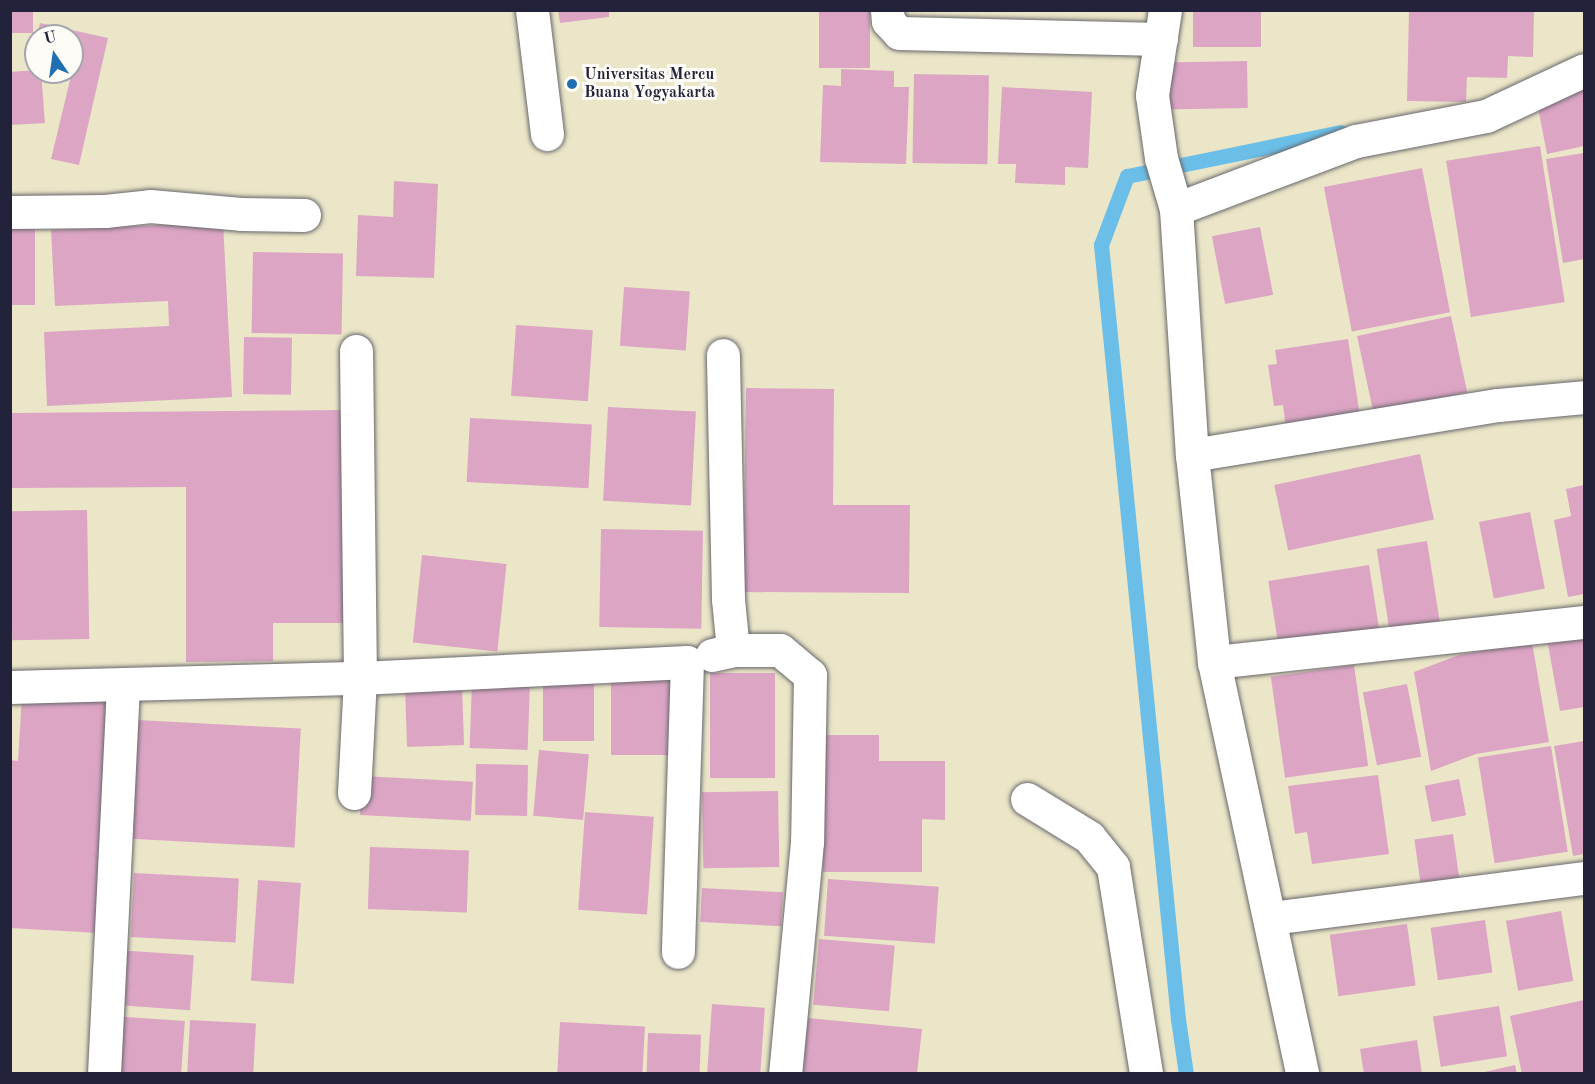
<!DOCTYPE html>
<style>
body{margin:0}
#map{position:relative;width:1595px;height:1084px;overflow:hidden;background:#ebe6c8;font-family:"Old Standard TT",serif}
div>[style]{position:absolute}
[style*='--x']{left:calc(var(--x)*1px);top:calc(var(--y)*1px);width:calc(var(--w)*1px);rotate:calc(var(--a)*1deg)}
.stream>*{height:15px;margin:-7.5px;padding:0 7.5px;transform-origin:7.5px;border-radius:7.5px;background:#6bbee7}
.building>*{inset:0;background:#dca5c4;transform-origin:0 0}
.roads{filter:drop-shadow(0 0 2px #68676c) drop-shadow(0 0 2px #68676c)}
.minor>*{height:33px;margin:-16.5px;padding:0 16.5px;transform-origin:16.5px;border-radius:16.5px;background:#fff}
.dots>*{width:16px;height:16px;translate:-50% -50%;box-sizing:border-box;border:3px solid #fdfcf7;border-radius:50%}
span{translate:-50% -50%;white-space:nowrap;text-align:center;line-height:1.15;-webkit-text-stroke:6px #fdfcf7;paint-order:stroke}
.poi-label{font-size:16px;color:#22223b;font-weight:700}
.left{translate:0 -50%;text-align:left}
.frame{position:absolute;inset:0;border:12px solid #22223b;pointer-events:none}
.north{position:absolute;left:24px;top:24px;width:60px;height:60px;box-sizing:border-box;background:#fdfcf7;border:2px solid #a5a5ac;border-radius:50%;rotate:347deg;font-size:16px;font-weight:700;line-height:24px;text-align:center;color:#22223b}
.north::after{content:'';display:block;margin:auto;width:21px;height:27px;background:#1f6fb2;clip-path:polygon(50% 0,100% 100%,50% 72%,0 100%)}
</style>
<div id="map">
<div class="stream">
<i style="--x:1186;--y:1074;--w:56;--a:-98.3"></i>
<i style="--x:1178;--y:1019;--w:778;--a:-95.68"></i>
<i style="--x:1101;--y:245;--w:74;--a:-69.4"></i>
<i style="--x:1127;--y:176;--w:218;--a:-11.6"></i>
</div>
<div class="building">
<i style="left:10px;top:10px;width:23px;height:23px"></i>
<i style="clip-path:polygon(558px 10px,609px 10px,609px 17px,560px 23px)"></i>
<i style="left:819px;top:10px;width:51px;height:58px"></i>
<i style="left:1193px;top:10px;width:68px;height:37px"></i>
<i style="clip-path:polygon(1409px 10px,1534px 10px,1533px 57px,1508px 56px,1507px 78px,1467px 77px,1466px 102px,1407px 101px)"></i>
<i style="clip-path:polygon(40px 23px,108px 38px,79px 165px,51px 159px,72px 72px,72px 36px,37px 36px)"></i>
<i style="clip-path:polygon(35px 43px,36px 43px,36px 64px,31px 62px)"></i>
<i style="left:1247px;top:61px;width:47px;height:82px;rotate:89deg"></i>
<i style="clip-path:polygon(841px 69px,894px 71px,894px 87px,909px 87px,906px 164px,820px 162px,823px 85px,841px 86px)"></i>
<i style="clip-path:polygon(36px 70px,41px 72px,45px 123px,10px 125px,10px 72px)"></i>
<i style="left:914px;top:74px;width:75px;height:89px;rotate:1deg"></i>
<i style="clip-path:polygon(1002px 87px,1092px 92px,1088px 168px,1065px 167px,1065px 185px,1015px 183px,1016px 164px,998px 164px)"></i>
<i style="clip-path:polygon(1584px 88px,1584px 146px,1547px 154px,1536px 97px)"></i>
<i style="left:1540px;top:146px;width:158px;height:95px;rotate:81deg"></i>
<i style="clip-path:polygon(1584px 153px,1584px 259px,1563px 263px,1546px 159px)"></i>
<i style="left:1422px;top:168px;width:147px;height:100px;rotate:79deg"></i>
<i style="clip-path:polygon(394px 181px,438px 184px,434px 278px,356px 276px,358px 215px,393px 217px)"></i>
<i style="clip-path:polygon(223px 222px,232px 397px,47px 406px,44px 332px,169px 326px,168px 301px,55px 306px,51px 230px)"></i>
<i style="left:10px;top:225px;width:25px;height:80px"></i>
<i style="left:1260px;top:227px;width:69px;height:49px;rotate:79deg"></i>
<i style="left:253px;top:252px;width:90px;height:81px;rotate:1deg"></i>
<i style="left:624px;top:287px;width:66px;height:59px;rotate:4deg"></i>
<i style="left:1451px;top:316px;width:78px;height:96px;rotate:78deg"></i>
<i style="left:516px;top:325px;width:77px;height:71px;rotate:4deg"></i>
<i style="left:244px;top:337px;width:48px;height:57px;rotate:1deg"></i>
<i style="clip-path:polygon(1348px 339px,1360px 416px,1286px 428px,1283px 405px,1274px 406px,1268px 365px,1277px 364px,1275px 350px)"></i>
<i style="clip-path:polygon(746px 388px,834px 389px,833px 505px,910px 505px,909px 593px,743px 592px)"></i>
<i style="left:608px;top:407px;width:88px;height:94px;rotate:3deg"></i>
<i style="clip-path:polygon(346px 410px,347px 623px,273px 623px,273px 661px,186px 662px,186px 487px,12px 488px,12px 413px)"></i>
<i style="left:470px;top:418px;width:122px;height:64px;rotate:3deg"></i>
<i style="left:1420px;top:454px;width:67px;height:149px;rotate:78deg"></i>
<i style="clip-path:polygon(1584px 485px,1584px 594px,1568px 597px,1554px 520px,1571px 516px,1566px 489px)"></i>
<i style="left:87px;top:510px;width:129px;height:77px;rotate:89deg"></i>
<i style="left:1530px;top:512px;width:78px;height:52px;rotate:79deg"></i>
<i style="left:601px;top:529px;width:102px;height:98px;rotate:1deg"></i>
<i style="left:1427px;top:541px;width:83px;height:51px;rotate:81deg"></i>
<i style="left:422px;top:555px;width:85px;height:88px;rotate:6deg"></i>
<i style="left:1369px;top:565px;width:71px;height:102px;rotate:81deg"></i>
<i style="clip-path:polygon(1584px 633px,1584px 707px,1560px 711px,1547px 639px)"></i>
<i style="clip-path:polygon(1532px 642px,1549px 742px,1476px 754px,1431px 771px,1414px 672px,1459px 655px)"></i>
<i style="left:1354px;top:665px;width:102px;height:84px;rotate:82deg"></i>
<i style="left:611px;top:671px;width:68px;height:84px"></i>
<i style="left:710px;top:673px;width:65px;height:105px"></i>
<i style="left:543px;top:679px;width:51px;height:62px"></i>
<i style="left:472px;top:681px;width:58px;height:67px;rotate:2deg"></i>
<i style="left:1407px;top:684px;width:74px;height:45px;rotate:79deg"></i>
<i style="left:462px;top:686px;width:59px;height:57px;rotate:88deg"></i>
<i style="clip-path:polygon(22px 696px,113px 702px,98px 933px,10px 928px,10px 760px,18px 761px)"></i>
<i style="left:137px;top:720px;width:164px;height:119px;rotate:3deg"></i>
<i style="clip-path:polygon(823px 735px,879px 735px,879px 761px,945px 761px,945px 820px,922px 819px,922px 872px,823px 872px)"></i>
<i style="clip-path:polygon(1584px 741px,1584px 854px,1573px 856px,1554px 746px)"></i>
<i style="left:1551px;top:746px;width:107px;height:74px;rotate:81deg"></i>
<i style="left:539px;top:750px;width:50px;height:66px;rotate:5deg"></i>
<i style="left:476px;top:764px;width:52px;height:51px;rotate:1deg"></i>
<i style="clip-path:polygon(1378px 775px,1389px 854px,1312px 864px,1307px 832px,1295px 834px,1288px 786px)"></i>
<i style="left:362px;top:776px;width:111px;height:39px;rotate:3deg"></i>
<i style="left:1459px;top:779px;width:37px;height:35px;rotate:79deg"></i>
<i style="left:778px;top:791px;width:76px;height:76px;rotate:89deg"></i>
<i style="left:585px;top:812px;width:69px;height:98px;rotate:4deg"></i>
<i style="left:1453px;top:834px;width:44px;height:39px;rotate:82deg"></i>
<i style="left:370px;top:847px;width:99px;height:62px;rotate:2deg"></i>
<i style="left:134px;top:873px;width:105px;height:64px;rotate:3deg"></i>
<i style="left:828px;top:879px;width:111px;height:57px;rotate:4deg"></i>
<i style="left:258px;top:880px;width:43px;height:101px;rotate:4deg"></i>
<i style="left:702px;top:888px;width:81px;height:34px;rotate:3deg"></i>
<i style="left:1561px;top:911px;width:71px;height:56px;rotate:80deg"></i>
<i style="left:1485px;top:920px;width:53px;height:55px;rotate:82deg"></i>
<i style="left:1407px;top:924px;width:62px;height:78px;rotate:82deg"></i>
<i style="left:819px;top:939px;width:76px;height:66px;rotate:5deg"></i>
<i style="left:117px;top:950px;width:77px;height:55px;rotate:4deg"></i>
<i style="clip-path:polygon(1584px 1000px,1584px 1074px,1522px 1074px,1510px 1016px)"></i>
<i style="left:712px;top:1004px;width:53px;height:70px;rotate:4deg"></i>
<i style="left:1499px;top:1006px;width:51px;height:67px;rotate:81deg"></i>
<i style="left:112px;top:1016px;width:73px;height:58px;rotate:4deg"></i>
<i style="clip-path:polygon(808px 1018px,922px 1029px,917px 1074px,803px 1074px)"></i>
<i style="left:190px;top:1020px;width:66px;height:54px;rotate:3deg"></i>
<i style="left:560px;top:1022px;width:85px;height:52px;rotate:3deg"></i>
<i style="left:648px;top:1033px;width:53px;height:41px;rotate:2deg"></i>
<i style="clip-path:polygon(1417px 1040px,1422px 1074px,1364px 1074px,1360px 1049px)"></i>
<i style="clip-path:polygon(1515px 1065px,1517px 1074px,1480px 1074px,1480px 1073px)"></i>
</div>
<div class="roads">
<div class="minor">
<i style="--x:532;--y:10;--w:125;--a:83.1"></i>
<i style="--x:887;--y:10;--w:11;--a:85"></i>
<i style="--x:888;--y:21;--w:16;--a:47"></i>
<i style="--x:899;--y:33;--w:262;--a:1.3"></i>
<i style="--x:1165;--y:10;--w:86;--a:98.7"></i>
<i style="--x:1152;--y:95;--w:64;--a:81.9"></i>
<i style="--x:1161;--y:158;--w:53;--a:73.6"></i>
<i style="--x:1176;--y:209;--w:247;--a:86.3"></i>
<i style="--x:1192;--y:455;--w:208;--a:83.9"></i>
<i style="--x:1214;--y:662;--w:421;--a:77.9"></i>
<i style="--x:1176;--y:209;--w:192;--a:-20.7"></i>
<i style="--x:1356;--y:141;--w:132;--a:-10.9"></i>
<i style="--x:1486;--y:116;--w:108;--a:-25.1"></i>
<i style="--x:10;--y:212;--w:95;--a:-0.6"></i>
<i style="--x:105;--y:211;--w:45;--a:-6.3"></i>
<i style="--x:150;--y:206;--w:91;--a:5"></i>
<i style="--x:241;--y:214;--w:63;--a:0.9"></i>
<i style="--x:1192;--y:455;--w:310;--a:-9.3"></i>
<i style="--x:1498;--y:405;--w:86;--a:-5.3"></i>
<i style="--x:733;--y:650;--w:47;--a:0"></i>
<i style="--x:780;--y:650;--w:39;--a:40"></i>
<i style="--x:810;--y:675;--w:167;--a:91"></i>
<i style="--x:807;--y:842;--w:233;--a:95.4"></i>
<i style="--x:712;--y:655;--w:22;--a:-13"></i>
<i style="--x:733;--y:650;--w:51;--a:-95.6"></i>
<i style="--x:728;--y:599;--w:244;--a:-91.2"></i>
<i style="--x:1214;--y:662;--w:372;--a:-6.2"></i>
<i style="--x:10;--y:687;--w:350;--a:-1.5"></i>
<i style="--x:360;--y:678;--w:327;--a:-2.8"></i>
<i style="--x:687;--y:662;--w:290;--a:91.8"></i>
<i style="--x:354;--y:793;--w:115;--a:-87"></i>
<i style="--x:360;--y:678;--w:327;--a:-90.7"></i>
<i style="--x:1027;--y:799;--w:73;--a:31.5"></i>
<i style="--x:1089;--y:837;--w:38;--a:51"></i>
<i style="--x:1113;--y:867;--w:210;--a:80.9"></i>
<i style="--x:1271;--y:918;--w:316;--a:-7.3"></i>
<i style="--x:104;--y:1074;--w:389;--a:-87.2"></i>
</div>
</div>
<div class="dots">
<i style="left:572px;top:84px;background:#1f6fb2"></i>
</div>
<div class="poi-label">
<span class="left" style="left:584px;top:84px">Universitas Mercu<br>Buana Yogyakarta</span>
</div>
<div class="frame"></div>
<div class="north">U</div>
</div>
